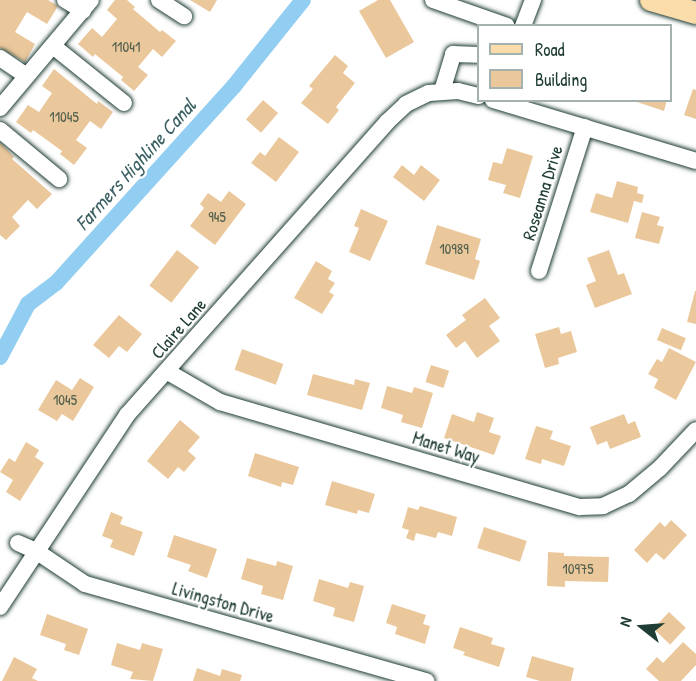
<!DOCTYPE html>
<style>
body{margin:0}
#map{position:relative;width:696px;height:681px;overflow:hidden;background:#fff;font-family:"Patrick Hand",sans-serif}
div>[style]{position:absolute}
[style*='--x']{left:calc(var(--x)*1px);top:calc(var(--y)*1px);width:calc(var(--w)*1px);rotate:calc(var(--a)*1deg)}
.canal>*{height:16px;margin:-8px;padding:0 8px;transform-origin:8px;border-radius:8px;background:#92cdf2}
.building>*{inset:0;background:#ebc89c;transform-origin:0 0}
.roads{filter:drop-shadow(0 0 2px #1f3d34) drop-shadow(0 0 2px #1f3d34)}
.minor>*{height:16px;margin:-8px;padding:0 8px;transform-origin:8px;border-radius:8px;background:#fff}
.major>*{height:22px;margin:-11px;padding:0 11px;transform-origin:11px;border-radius:11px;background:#fbddab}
span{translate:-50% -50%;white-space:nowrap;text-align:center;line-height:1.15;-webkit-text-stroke:4.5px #fff;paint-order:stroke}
.number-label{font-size:15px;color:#52604e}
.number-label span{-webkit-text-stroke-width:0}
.street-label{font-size:18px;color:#1f3d34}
.water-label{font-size:20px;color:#3c6164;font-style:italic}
.legend{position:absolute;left:477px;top:24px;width:195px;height:78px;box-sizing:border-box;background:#fff;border:2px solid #a5b1ae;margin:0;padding:8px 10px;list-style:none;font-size:18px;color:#1f3d34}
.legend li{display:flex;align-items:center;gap:12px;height:30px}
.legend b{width:30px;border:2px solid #a5b1ae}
.north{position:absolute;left:612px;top:597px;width:60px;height:60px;-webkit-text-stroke:4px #fff;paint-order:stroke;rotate:287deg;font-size:16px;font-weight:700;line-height:24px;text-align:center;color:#1f3d34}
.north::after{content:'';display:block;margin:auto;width:21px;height:27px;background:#1f3d34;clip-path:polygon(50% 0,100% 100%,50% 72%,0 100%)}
</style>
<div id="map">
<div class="canal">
<i style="--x:0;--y:357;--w:60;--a:-62.2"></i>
<i style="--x:28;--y:304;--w:35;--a:-37"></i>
<i style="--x:56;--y:283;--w:266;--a:-47.9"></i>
<i style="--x:234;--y:86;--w:110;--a:-51.3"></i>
</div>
<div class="building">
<i style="clip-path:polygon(0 0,48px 0,58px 6px,47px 24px,27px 12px,15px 32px,35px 44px,25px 62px,0 48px)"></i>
<i style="clip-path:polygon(115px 0,127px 0,135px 7px,133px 9px,160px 32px,162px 30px,176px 41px,162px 57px,153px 49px,138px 67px,148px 75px,134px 91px,121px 80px,123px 77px,95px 54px,93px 57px,78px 44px,92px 28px,102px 37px,117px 19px,107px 10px)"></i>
<i style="clip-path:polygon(190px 0,217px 0,210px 12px)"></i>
<i style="clip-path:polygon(378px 0,390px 0,414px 42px,386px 58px,359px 11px)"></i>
<i style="clip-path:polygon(335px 55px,348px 66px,343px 73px,355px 83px,336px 107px,339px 110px,328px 124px,301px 103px,313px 89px,309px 86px)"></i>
<i style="clip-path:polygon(54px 69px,97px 104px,98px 101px,113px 112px,101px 129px,90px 121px,76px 140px,87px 148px,74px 165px,60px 154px,62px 151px,33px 130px,31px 133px,16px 122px,28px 105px,39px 112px,52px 93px,42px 86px)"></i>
<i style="clip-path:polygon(693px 89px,696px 90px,696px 119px,684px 115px)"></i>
<i style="left:263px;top:100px;width:20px;height:26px;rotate:41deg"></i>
<i style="clip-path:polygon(631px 100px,667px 100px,664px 111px)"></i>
<i style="clip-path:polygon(279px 137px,299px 152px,276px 182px,251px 163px,260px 152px,265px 156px)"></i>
<i style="clip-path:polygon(0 142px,14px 157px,12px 159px,52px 194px,37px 209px,28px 200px,12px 217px,20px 226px,6px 240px,0 235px)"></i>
<i style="clip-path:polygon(507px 148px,533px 156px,520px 198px,503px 193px,506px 185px,488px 180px,493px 162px,502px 164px)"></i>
<i style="clip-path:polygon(402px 165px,414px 175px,421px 165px,440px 180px,424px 201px,393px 177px)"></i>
<i style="clip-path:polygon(617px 181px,638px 187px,637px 193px,644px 195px,642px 203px,634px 201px,628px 223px,590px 212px,596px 193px,612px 198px)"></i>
<i style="clip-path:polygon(229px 191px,246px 204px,215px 245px,190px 226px,204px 208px,200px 204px,208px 193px,221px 202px)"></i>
<i style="clip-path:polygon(361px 209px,388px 221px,370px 261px,349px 252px,359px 228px,354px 226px)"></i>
<i style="clip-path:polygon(642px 212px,660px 217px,657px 225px,664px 227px,659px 244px,635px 238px)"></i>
<i style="clip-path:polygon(437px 225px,481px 239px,475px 259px,480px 261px,474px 280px,425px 264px)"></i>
<i style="left:177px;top:250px;width:28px;height:45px;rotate:38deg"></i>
<i style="clip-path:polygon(609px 250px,618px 275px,624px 273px,632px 294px,595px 308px,586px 285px,596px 281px,587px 258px)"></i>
<i style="clip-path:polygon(316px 261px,332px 271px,328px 279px,335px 283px,329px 292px,334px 295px,322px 314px,294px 298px)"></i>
<i style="clip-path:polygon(695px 291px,696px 291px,696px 324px,687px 322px)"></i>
<i style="clip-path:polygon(485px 298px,500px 318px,489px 326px,500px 341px,477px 358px,465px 341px,456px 348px,446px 335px,466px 320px,462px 315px)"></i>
<i style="clip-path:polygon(119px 315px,142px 334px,127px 352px,119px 346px,109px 358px,93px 345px)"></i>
<i style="clip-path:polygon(559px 327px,561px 334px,571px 331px,577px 352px,558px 358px,559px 364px,545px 368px,535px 334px)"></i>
<i style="left:662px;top:328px;width:26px;height:13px;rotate:23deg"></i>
<i style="clip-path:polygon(669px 348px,696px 362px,676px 400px,654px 388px,658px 379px,648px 374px,657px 359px,662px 362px)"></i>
<i style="left:242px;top:349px;width:44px;height:22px;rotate:20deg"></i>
<i style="left:431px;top:365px;width:19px;height:18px;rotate:18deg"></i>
<i style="clip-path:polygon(313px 374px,354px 385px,355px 379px,370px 383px,362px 410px,307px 395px)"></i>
<i style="clip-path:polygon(80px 378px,94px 387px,73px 421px,62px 414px,57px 421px,38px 410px,56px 380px,72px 390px)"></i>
<i style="clip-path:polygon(387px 386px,412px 393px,414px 387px,433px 393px,422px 428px,401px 422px,403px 415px,381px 408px)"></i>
<i style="clip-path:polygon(477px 412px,494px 418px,489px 432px,501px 436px,494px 455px,444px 438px,452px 414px,474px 422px)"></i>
<i style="clip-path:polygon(624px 414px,628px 424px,635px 421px,641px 437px,610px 449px,607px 441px,597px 445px,590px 427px)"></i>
<i style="clip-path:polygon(180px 420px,200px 437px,188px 451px,196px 458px,184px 472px,178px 467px,168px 479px,147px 461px)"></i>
<i style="clip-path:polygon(536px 426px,553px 431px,550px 439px,571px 446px,564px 466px,542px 459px,541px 464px,525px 459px)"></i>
<i style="clip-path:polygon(26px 442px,39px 450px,35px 457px,44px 463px,20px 501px,6px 492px,13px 480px,0 472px,9px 458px,15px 462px)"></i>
<i style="clip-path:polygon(255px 453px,299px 467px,293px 485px,282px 482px,281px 487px,248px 476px)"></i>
<i style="clip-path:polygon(332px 481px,375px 494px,369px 513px,358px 510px,357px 514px,325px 505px)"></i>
<i style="clip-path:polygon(420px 506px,457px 517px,452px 536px,438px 532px,436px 538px,416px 533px,414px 541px,406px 538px,409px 530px,402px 528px,408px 507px,418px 510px)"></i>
<i style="clip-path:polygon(111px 512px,123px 517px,120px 524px,143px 532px,134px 556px,110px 547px,113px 540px,102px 536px)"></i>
<i style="clip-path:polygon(671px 520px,687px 535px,664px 560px,656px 553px,647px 563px,634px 550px,660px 522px,665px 527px)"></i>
<i style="left:484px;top:527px;width:45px;height:22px;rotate:18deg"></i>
<i style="clip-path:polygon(174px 535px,217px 549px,207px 578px,188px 571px,191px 565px,167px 557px)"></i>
<i style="clip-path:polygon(548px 552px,564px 553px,564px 556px,609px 557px,608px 582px,565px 581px,565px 587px,547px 586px)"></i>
<i style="clip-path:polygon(247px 558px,276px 566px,277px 561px,293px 566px,283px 600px,261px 594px,263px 586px,241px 579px)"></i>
<i style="clip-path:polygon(319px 579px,348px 588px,350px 582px,364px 586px,354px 622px,333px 616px,335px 608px,313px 601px)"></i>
<i style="clip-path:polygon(392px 604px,426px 615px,423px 624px,430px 626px,425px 644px,395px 634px,397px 627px,386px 623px)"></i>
<i style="left:669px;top:612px;width:23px;height:23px;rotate:43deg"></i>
<i style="clip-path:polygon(47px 614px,88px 629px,79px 655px,64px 650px,66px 644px,40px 635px)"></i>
<i style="clip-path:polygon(460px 627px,493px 638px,491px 644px,505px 648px,499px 667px,463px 655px,465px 652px,453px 648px)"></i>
<i style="clip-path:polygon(683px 642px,696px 654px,696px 665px,681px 681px,659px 681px,646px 669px,657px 657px,663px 663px)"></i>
<i style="clip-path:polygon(117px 643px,140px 650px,142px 643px,163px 649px,153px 681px,130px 679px,133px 672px,111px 665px)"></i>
<i style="clip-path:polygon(532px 656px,574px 668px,571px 681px,540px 681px,526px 677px)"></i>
<i style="clip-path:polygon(14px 657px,37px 669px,32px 678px,38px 681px,2px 681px)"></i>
<i style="clip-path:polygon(197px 668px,220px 676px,222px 669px,242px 675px,240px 681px,193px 681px)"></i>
</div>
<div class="roads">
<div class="minor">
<i style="--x:65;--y:0;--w:21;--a:31"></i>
<i style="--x:159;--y:0;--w:30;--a:33"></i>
<i style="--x:433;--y:0;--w:78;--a:19.4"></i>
<i style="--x:523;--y:26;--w:28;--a:-69"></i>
<i style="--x:53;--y:46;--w:91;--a:38.8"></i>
<i style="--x:0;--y:58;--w:32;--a:34"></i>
<i style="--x:442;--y:91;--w:39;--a:-73"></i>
<i style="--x:453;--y:54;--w:25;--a:2"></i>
<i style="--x:493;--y:100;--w:212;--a:16.7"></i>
<i style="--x:0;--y:108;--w:141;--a:-49.9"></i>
<i style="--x:0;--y:130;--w:77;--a:39.7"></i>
<i style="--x:539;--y:271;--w:151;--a:-72.3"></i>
<i style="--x:168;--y:372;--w:60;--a:30"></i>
<i style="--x:220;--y:402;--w:375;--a:16.3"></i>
<i style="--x:580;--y:507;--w:23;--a:-2"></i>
<i style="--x:603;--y:506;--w:29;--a:-25"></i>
<i style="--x:629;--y:494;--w:40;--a:-40"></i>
<i style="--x:660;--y:468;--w:52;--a:-46.5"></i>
<i style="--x:18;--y:543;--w:20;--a:24"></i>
<i style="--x:36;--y:551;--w:59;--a:34"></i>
<i style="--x:85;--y:584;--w:355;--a:15.9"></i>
<i style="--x:0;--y:607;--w:230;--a:-56.5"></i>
<i style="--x:127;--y:415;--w:392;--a:-48.4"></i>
<i style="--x:387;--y:122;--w:26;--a:-43"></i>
<i style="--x:406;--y:104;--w:25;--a:-26"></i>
<i style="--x:429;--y:93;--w:29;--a:-4"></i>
<i style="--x:458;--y:91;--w:21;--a:14"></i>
</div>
<div class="major">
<i style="--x:651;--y:0;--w:47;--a:16.1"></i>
</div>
</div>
<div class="number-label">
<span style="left:126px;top:47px">11041</span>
<span style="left:64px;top:117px">11045</span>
<span style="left:217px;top:217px">945</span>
<span style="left:454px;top:249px">10989</span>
<span style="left:65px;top:400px">1045</span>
<span style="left:578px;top:569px">10975</span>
</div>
<div class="street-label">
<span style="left:543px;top:193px;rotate:-73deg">Roseanna Drive</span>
<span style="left:179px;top:329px;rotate:-49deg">Claire Lane</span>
<span style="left:446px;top:448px;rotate:17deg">Manet Way</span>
<span style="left:223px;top:603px;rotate:16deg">Livingston Drive</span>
</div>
<div class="water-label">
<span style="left:135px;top:164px;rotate:-48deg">Farmers Highline Canal</span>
</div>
<ul class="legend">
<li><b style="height:8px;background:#fbddab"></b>Road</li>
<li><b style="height:16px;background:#ebc89c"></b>Building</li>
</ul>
<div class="north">N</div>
</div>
